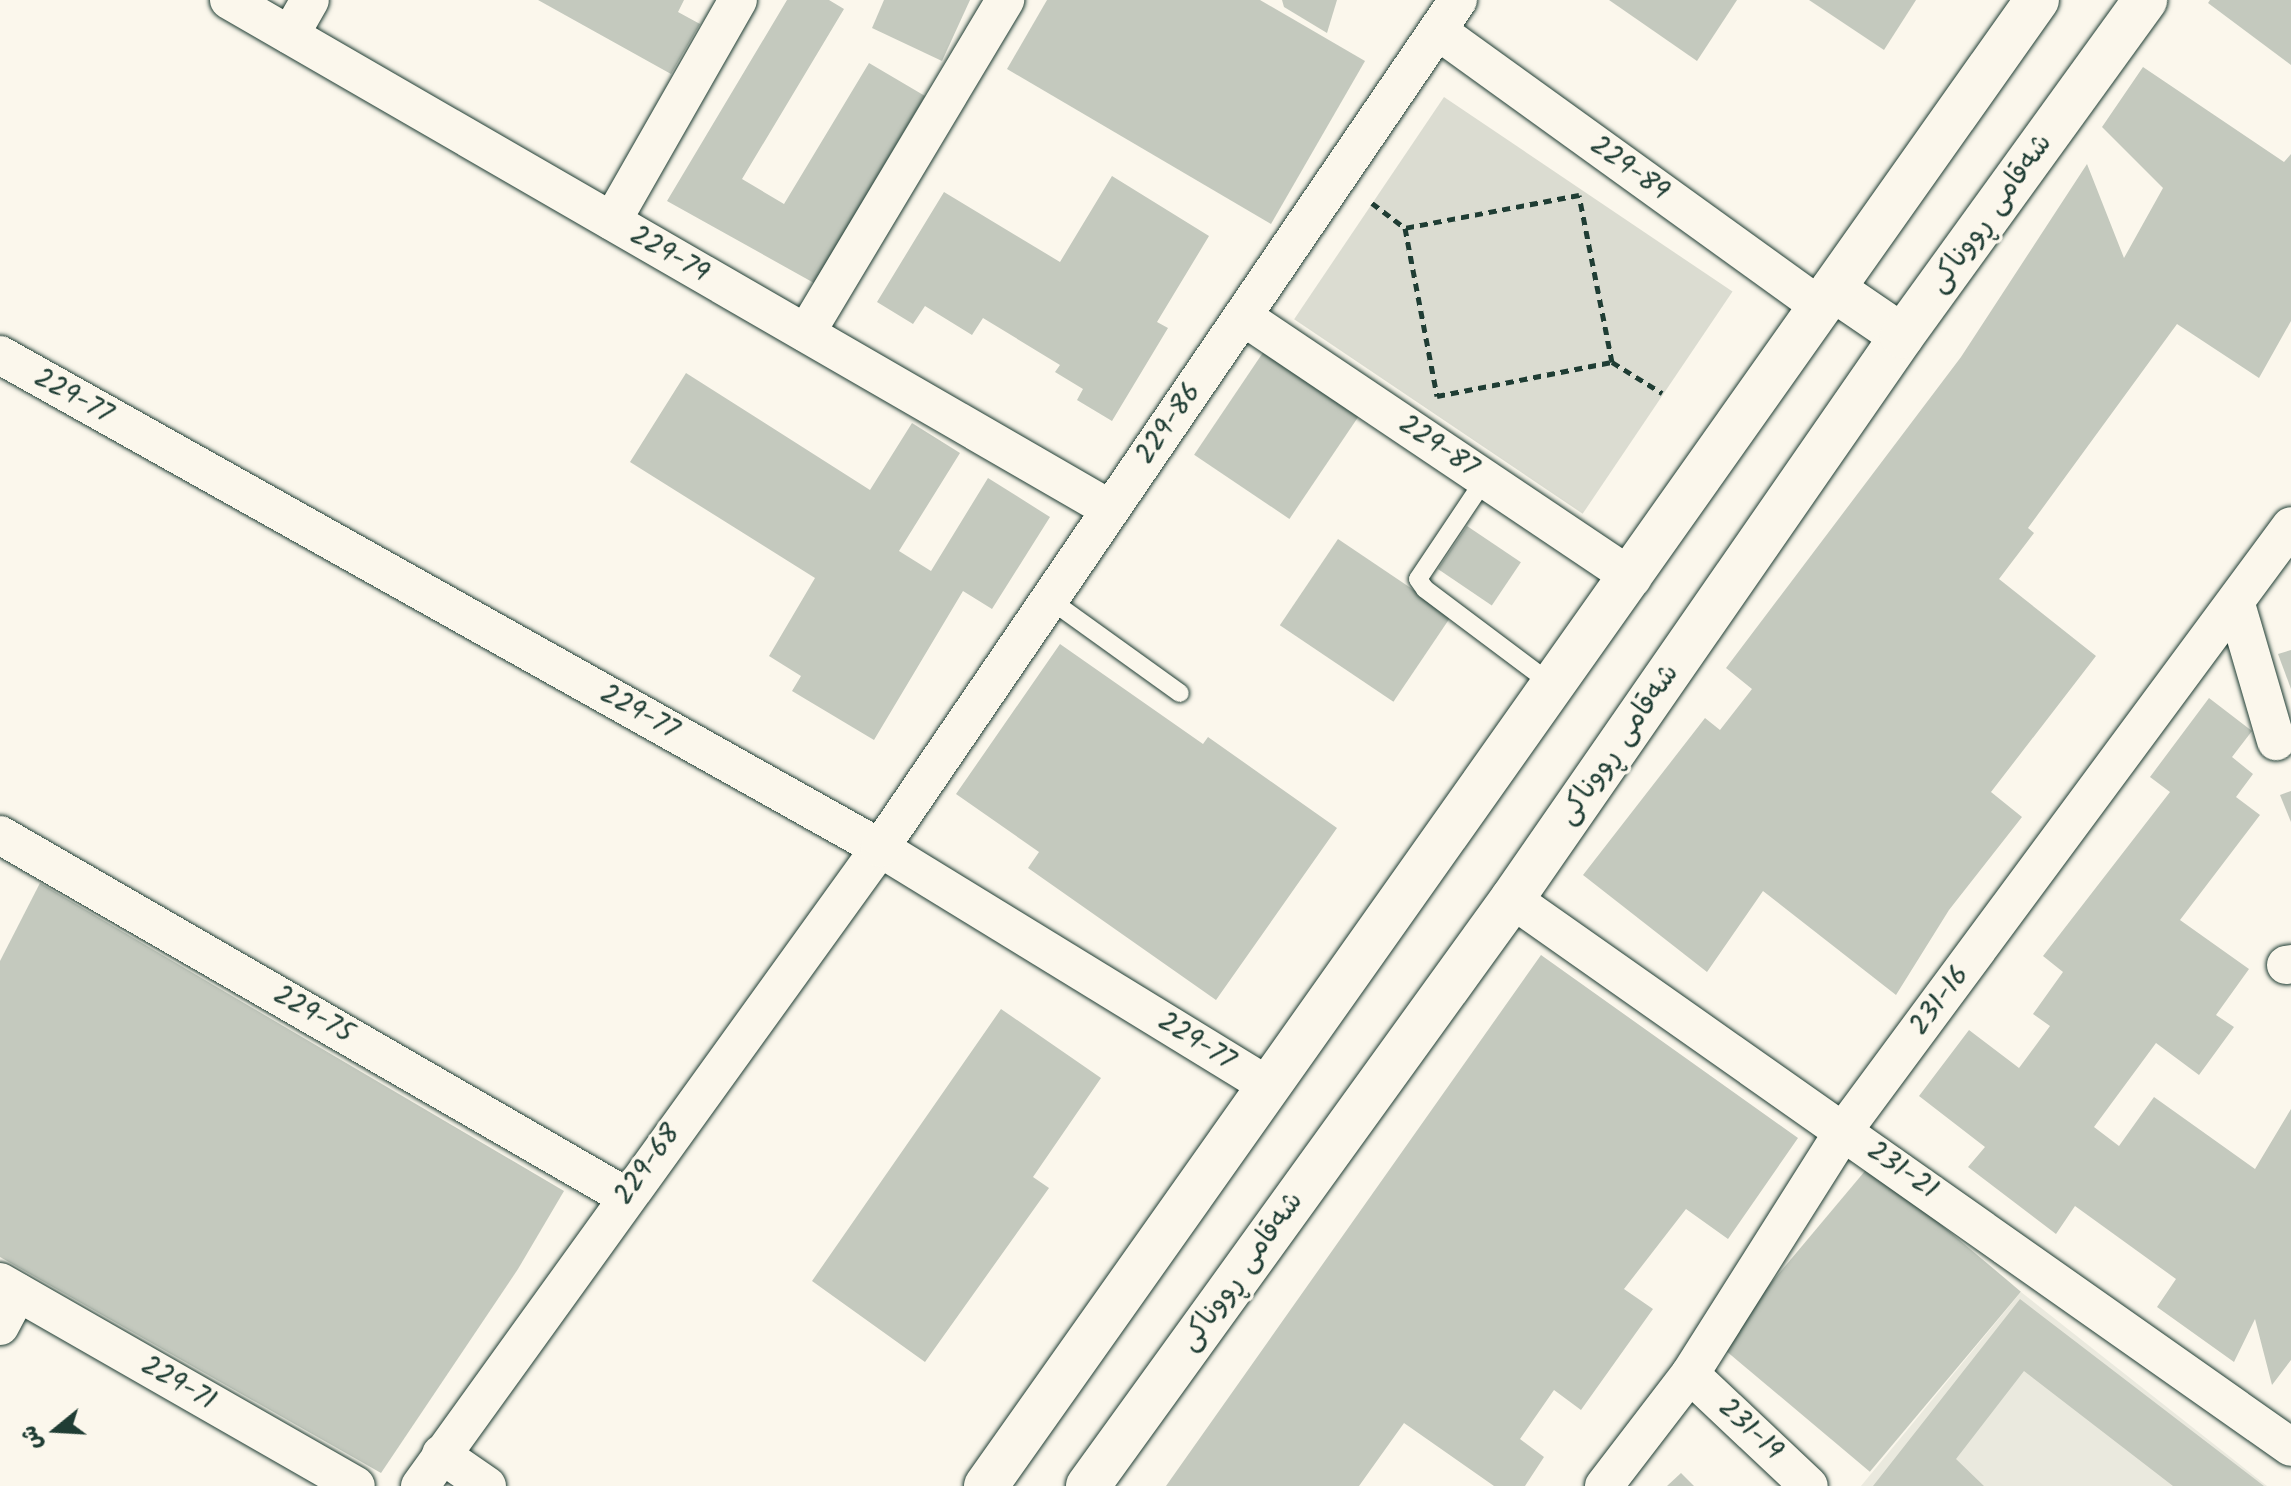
<!DOCTYPE html>
<meta charset="utf-8">
<style>
body{margin:0}
#map{position:relative;width:2291px;height:1486px;overflow:hidden;background:#fbf7ec;font-family:Kalam,"Playpen Sans Arabic",sans-serif}
div>[style]{position:absolute}
[style*='--x']{left:calc(var(--x)*1px);top:calc(var(--y)*1px);width:calc(var(--w)*1px);rotate:calc(var(--a)*1deg)}
.built>*{inset:0;background:#eae9de}
.green>*{inset:0;background:#dbdcd1;transform-origin:0 0}
.building>*{inset:0;background:#c4c9be;transform-origin:0 0}
.path>*{height:5px;margin-top:-2.5px;transform-origin:0;background:repeating-linear-gradient(90deg,#1f3d34 0 8px,transparent 0 14px)}
.roads{filter:drop-shadow(0 0 2px #1f3d34) drop-shadow(0 0 2px #1f3d34)}
.service>*{height:18px;margin:-9px;padding:0 9px;transform-origin:9px;border-radius:9px;background:#fbf7ec}
.minor>*{height:38px;margin:-19px;padding:0 19px;transform-origin:19px;border-radius:19px;background:#fbf7ec}
.secondary>*{height:44px;margin:-22px;padding:0 22px;transform-origin:22px;border-radius:22px;background:#fbf7ec}
span{translate:-50% -50%;white-space:nowrap;text-align:center;line-height:1.15;-webkit-text-stroke:7px #fbf7ec;paint-order:stroke}
.street-label{font-size:28px;color:#1f3d34}
.north{position:absolute;left:16px;top:1390px;width:80px;height:80px;-webkit-text-stroke:6px #fbf7ec;paint-order:stroke;rotate:252deg;font-size:22px;font-weight:700;line-height:32px;text-align:center;color:#1f3d34}
.north::after{content:'';display:block;margin:auto;width:28px;height:36px;background:#1f3d34;clip-path:polygon(50% 0,100% 100%,50% 72%,0 100%)}
</style>
<div id="map">
<div class="built">
<i style="clip-path:polygon(2021px 1292px,2267px 1486px,1861px 1486px)"></i>
</div>
<div class="green">
<i style="left:1444px;top:97px;width:348px;height:268px;rotate:34deg"></i>
</div>
<div class="building">
<i style="clip-path:polygon(538px 0,684px 0,678px 12px,700px 24px,671px 74px)"></i>
<i style="clip-path:polygon(787px 0,829px 0,844px 9px,742px 179px,784px 204px,869px 63px,925px 96px,814px 283px,667px 201px)"></i>
<i style="clip-path:polygon(884px 0,970px 0,942px 61px,872px 28px)"></i>
<i style="clip-path:polygon(1047px 0,1260px 0,1365px 61px,1271px 224px,1007px 69px)"></i>
<i style="clip-path:polygon(1282px 0,1337px 0,1327px 33px,1284px 7px)"></i>
<i style="clip-path:polygon(1609px 0,1737px 0,1697px 61px)"></i>
<i style="clip-path:polygon(1809px 0,1916px 0,1884px 50px)"></i>
<i style="clip-path:polygon(2210px 0,2291px 0,2291px 65px,2208px 3px)"></i>
<i style="clip-path:polygon(2143px 67px,2284px 162px,2291px 154px,2291px 321px,2259px 378px,2177px 324px,2028px 528px,2034px 533px,1999px 579px,2096px 656px,1991px 792px,2022px 817px,1949px 910px,1896px 995px,1763px 891px,1707px 972px,1583px 875px,1705px 718px,1720px 730px,1752px 689px,1726px 668px,1961px 357px,2087px 164px,2124px 258px,2163px 188px,2102px 127px)"></i>
<i style="clip-path:polygon(1112px 176px,1209px 236px,1157px 322px,1168px 328px,1112px 421px,1077px 400px,1083px 389px,1055px 372px,1060px 365px,983px 318px,972px 335px,925px 306px,913px 324px,877px 302px,944px 192px,1060px 262px)"></i>
<i style="left:1264px;top:351px;width:115px;height:125px;rotate:34deg"></i>
<i style="clip-path:polygon(686px 373px,870px 490px,912px 423px,960px 453px,899px 551px,931px 571px,988px 478px,1050px 517px,992px 609px,963px 591px,874px 740px,792px 691px,801px 676px,769px 656px,815px 578px,630px 462px)"></i>
<i style="left:1467px;top:526px;width:65px;height:52px;rotate:34deg"></i>
<i style="left:1338px;top:539px;width:137px;height:104px;rotate:34deg"></i>
<i style="clip-path:polygon(1060px 644px,1203px 744px,1208px 737px,1337px 828px,1216px 1000px,1028px 868px,1039px 852px,956px 794px)"></i>
<i style="clip-path:polygon(2291px 650px,2291px 689px,2278px 654px)"></i>
<i style="clip-path:polygon(2209px 698px,2252px 731px,2232px 757px,2253px 774px,2236px 797px,2260px 815px,2180px 920px,2249px 969px,2216px 1015px,2234px 1027px,2199px 1075px,2156px 1043px,2094px 1127px,2119px 1146px,2154px 1097px,2255px 1169px,2291px 1109px,2291px 1360px,2272px 1385px,2255px 1319px,2234px 1362px,2157px 1307px,2176px 1279px,2075px 1206px,2056px 1234px,1968px 1167px,1985px 1147px,1919px 1096px,1969px 1030px,2019px 1068px,2050px 1026px,2033px 1014px,2063px 972px,2043px 956px,2170px 792px,2150px 777px)"></i>
<i style="clip-path:polygon(2291px 791px,2291px 822px,2280px 795px)"></i>
<i style="clip-path:polygon(40px 883px,564px 1191px,518px 1269px,381px 1473px,0 1257px,0 961px)"></i>
<i style="clip-path:polygon(1541px 955px,1798px 1138px,1728px 1239px,1686px 1209px,1624px 1289px,1653px 1309px,1581px 1410px,1554px 1390px,1520px 1439px,1544px 1457px,1525px 1486px,1494px 1486px,1404px 1423px,1359px 1486px,1166px 1486px)"></i>
<i style="clip-path:polygon(1001px 1009px,1101px 1078px,1033px 1177px,1049px 1188px,925px 1362px,812px 1281px)"></i>
<i style="left:1870px;top:1165px;width:197px;height:235px;rotate:40deg"></i>
<i style="clip-path:polygon(2020px 1299px,2264px 1486px,2173px 1486px,2024px 1371px,1956px 1459px,1984px 1486px,1873px 1486px)"></i>
<i style="clip-path:polygon(1681px 1473px,1694px 1486px,1667px 1486px)"></i>
</div>
<div class="path">
<i style="--x:1372;--y:203;--w:41;--a:37.1"></i>
<i style="--x:1405;--y:228;--w:171;--a:79.2"></i>
<i style="--x:1437;--y:396;--w:178;--a:-11"></i>
<i style="--x:1612;--y:362;--w:170;--a:-101.2"></i>
<i style="--x:1579;--y:195;--w:177;--a:169.3"></i>
<i style="--x:1612;--y:362;--w:59;--a:31.8"></i>
</div>
<div class="roads">
<div class="service">
<i style="--x:1485;--y:479;--w:120;--a:123.8"></i>
<i style="--x:1418;--y:579;--w:12;--a:55"></i>
<i style="--x:1425;--y:589;--w:161;--a:36.9"></i>
<i style="--x:1049;--y:599;--w:161;--a:35.7"></i>
</div>
<div class="minor">
<i style="--x:229;--y:0;--w:1017;--a:30.02"></i>
<i style="--x:1438;--y:31;--w:471;--a:35.8"></i>
<i style="--x:290;--y:35;--w:40;--a:-60.3"></i>
<i style="--x:612;--y:221;--w:254;--a:-60.3"></i>
<i style="--x:1244;--y:317;--w:468;--a:33.9"></i>
<i style="--x:806;--y:333;--w:388;--a:-59.1"></i>
<i style="--x:0;--y:355;--w:1009;--a:29.26"></i>
<i style="--x:880;--y:848;--w:455;--a:31.5"></i>
<i style="--x:2236;--y:604;--w:143;--a:73.7"></i>
<i style="--x:0;--y:835;--w:722;--a:30.01"></i>
<i style="--x:1512;--y:899;--w:952;--a:35.13"></i>
<i style="--x:2286;--y:965;--w:5;--a:-11"></i>
<i style="--x:0;--y:1282;--w:410;--a:29.8"></i>
<i style="--x:0;--y:1326;--w:38;--a:-62"></i>
<i style="--x:1690;--y:1374;--w:163;--a:43.3"></i>
<i style="--x:441;--y:1454;--w:56;--a:34.8"></i>
<i style="--x:420;--y:1486;--w:787;--a:-54.21"></i>
<i style="--x:880;--y:848;--w:1026;--a:-55.72"></i>
<i style="--x:1604;--y:1486;--w:141;--a:-52.5"></i>
<i style="--x:1690;--y:1374;--w:289;--a:-57.7"></i>
<i style="--x:1844;--y:1130;--w:751;--a:-53.5"></i>
</div>
<div class="secondary">
<i style="--x:1833;--y:289;--w:83;--a:34.3"></i>
<i style="--x:986;--y:1486;--w:1820;--a:-54.73"></i>
<i style="--x:1088;--y:1486;--w:724;--a:-54.16"></i>
<i style="--x:1512;--y:899;--w:685;--a:-55.29"></i>
<i style="--x:1902;--y:336;--w:415;--a:-54.1"></i>
</div>
</div>
<div class="street-label">
<span style="left:1629px;top:169px;rotate:36deg">229-89</span>
<span style="left:1991px;top:214px;rotate:-54deg">شەقامی ڕووناکی</span>
<span style="left:669px;top:255px;rotate:30deg">229-79</span>
<span style="left:73px;top:397px;rotate:29deg">229-77</span>
<span style="left:1169px;top:424px;rotate:-55deg">229-86</span>
<span style="left:1438px;top:447px;rotate:34deg">229-87</span>
<span style="left:639px;top:713px;rotate:29deg">229-77</span>
<span style="left:1619px;top:745px;rotate:-55deg">شەقامی ڕووناکی</span>
<span style="left:1940px;top:1001px;rotate:-53deg">231-16</span>
<span style="left:313px;top:1015px;rotate:30deg">229-75</span>
<span style="left:1196px;top:1042px;rotate:32deg">229-77</span>
<span style="left:648px;top:1165px;rotate:-54deg">229-68</span>
<span style="left:1902px;top:1171px;rotate:35deg">231-21</span>
<span style="left:1242px;top:1272px;rotate:-54deg">شەقامی ڕووناکی</span>
<span style="left:178px;top:1384px;rotate:30deg">229-71</span>
<span style="left:1750px;top:1430px;rotate:43deg">231-19</span>
</div>
<div class="north">ش</div>
</div>
